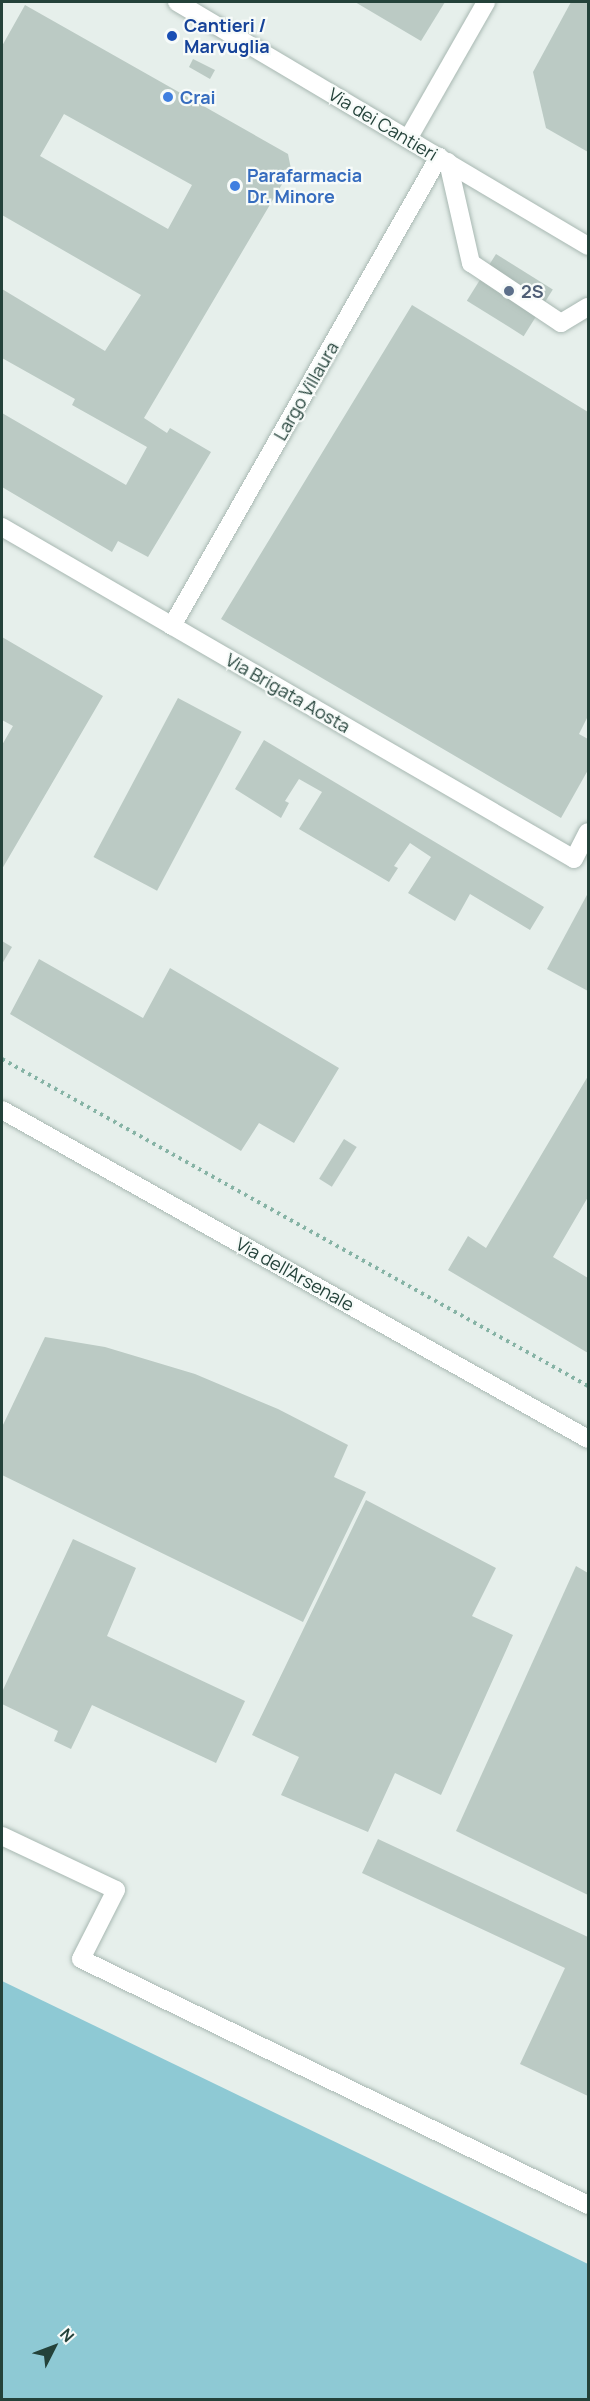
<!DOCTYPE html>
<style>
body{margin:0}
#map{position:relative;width:590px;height:2401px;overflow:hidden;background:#e6efeb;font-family:Manrope,sans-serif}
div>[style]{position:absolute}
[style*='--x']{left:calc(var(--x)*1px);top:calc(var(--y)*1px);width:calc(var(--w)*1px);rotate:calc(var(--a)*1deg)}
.water>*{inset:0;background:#8ec9d4}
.building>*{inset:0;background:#bbcac4;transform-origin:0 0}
.path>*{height:4px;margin-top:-2px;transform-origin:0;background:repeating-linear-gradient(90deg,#86b3a5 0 3px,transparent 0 7.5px)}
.roads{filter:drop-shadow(0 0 2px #a8b8b2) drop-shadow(0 0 2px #a8b8b2)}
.service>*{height:18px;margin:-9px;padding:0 9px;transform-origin:9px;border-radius:9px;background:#fff}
.minor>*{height:18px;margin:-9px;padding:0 9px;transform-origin:9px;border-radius:9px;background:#fff}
.secondary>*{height:18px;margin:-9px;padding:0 9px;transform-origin:9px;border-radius:9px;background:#fff}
.dots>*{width:16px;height:16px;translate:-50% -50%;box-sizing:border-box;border:3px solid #f7fbf9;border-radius:50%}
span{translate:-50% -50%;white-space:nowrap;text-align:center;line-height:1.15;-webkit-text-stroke:4.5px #f7fbf9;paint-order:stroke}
.transit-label{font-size:18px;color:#164399;font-weight:700}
.left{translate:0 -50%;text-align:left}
.shop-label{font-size:18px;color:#366cbe;font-weight:700}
.street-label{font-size:18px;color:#24423a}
.service-label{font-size:18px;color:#4e5e75;font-weight:700}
.frame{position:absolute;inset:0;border:3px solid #24423a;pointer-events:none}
.north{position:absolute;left:24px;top:2317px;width:60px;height:60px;-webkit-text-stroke:4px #f7fbf9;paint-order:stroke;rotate:48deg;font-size:16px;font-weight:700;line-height:24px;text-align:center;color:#24423a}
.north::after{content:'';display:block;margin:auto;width:21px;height:27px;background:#24423a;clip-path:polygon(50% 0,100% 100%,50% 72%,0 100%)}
</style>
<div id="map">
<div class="water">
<i style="clip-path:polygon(2px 1981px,588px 2264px,588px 2399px,2px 2399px)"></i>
</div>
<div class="building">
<i style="clip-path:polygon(355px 2px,445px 2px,421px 41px)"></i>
<i style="clip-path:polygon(571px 2px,588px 2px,588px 152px,546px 128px,533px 72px)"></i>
<i style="clip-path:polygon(evenodd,25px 5px,288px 154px,291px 169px,144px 418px,167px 433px,170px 428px,211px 452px,148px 557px,118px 541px,112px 552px,2px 487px,2px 413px,126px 485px,147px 447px,72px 405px,75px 399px,2px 358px,2px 289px,105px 351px,141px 295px,2px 215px,2px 46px,25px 5px,64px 114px,192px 185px,168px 229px,40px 156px,64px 114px)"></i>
<i style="clip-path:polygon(193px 59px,215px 70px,210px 79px,189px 67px)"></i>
<i style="left:496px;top:254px;width:67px;height:55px;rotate:32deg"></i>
<i style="clip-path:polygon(412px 305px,588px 412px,588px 716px,579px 734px,588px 739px,588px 770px,561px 818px,221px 619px)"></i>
<i style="clip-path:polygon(2px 637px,103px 696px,2px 869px,2px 745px,13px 726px,2px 720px)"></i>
<i style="left:178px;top:698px;width:72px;height:180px;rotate:28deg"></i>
<i style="clip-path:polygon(264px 740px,544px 907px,530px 930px,470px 894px,455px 921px,408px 893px,431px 857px,410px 843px,394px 866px,398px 868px,389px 882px,299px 829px,322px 792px,299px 779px,285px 801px,289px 803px,281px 818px,235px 789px)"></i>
<i style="clip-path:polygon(588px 893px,588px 991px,547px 969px)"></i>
<i style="clip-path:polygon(2px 941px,12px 947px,2px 964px)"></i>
<i style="clip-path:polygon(39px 959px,143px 1018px,170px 968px,339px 1068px,294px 1143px,259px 1123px,241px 1151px,10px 1014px)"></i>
<i style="clip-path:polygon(588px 1076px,588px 1197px,553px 1257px,588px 1278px,588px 1353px,448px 1270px,468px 1236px,486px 1248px)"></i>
<i style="left:344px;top:1139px;width:15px;height:47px;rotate:32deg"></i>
<i style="clip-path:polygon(45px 1337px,105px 1347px,195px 1374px,278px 1409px,348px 1445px,334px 1477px,366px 1492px,303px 1622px,2px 1475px,2px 1427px)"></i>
<i style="clip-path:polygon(366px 1500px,496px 1568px,472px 1616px,513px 1635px,441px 1795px,395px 1773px,368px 1832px,281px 1795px,299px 1757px,252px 1735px)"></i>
<i style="clip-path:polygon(73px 1539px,136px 1568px,107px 1636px,245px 1701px,216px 1763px,92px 1705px,71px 1749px,54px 1741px,58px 1731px,2px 1704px,2px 1692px)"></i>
<i style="clip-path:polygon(576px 1566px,588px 1573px,588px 1895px,456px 1831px)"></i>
<i style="clip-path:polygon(378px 1839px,588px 1937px,588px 2096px,520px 2064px,565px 1968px,362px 1873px)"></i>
</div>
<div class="path">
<i style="--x:2;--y:1059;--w:671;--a:29.16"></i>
</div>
<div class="roads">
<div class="service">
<i style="--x:448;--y:162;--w:104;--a:77.2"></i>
<i style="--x:471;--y:263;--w:108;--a:33.7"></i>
<i style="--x:561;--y:323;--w:31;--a:-31"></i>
<i style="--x:2;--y:1836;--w:126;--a:25.3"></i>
<i style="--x:116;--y:1890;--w:77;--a:116.9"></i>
<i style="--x:81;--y:1959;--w:564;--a:25.88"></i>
</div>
<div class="minor">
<i style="--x:408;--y:139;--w:158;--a:-60.3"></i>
<i style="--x:2;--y:527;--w:661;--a:30.13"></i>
<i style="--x:574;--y:859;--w:30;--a:-63"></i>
<i style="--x:172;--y:626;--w:540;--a:-60.35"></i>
<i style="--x:2;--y:1110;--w:672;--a:29.31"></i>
</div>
<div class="secondary">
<i style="--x:177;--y:2;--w:478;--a:30.7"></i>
</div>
</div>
<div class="dots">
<i style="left:172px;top:36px;background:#1a4fb4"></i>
<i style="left:168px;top:97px;background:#3f7fe0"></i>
<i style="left:235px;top:186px;background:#3f7fe0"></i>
<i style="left:509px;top:291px;background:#5c6f8a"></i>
</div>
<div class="transit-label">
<span class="left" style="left:184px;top:36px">Cantieri /<br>Marvuglia</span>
</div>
<div class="shop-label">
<span class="left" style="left:180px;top:97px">Crai</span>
<span class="left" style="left:247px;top:186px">Parafarmacia<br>Dr. Minore</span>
</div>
<div class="street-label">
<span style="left:383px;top:124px;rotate:31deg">Via dei Cantieri</span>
<span style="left:306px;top:391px;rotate:-60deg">Largo Villaura</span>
<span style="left:288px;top:693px;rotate:30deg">Via Brigata Aosta</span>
<span style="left:295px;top:1274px;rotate:29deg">Via dell'Arsenale</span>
</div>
<div class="service-label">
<span class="left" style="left:521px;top:291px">2S</span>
</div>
<div class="frame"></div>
<div class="north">N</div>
</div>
